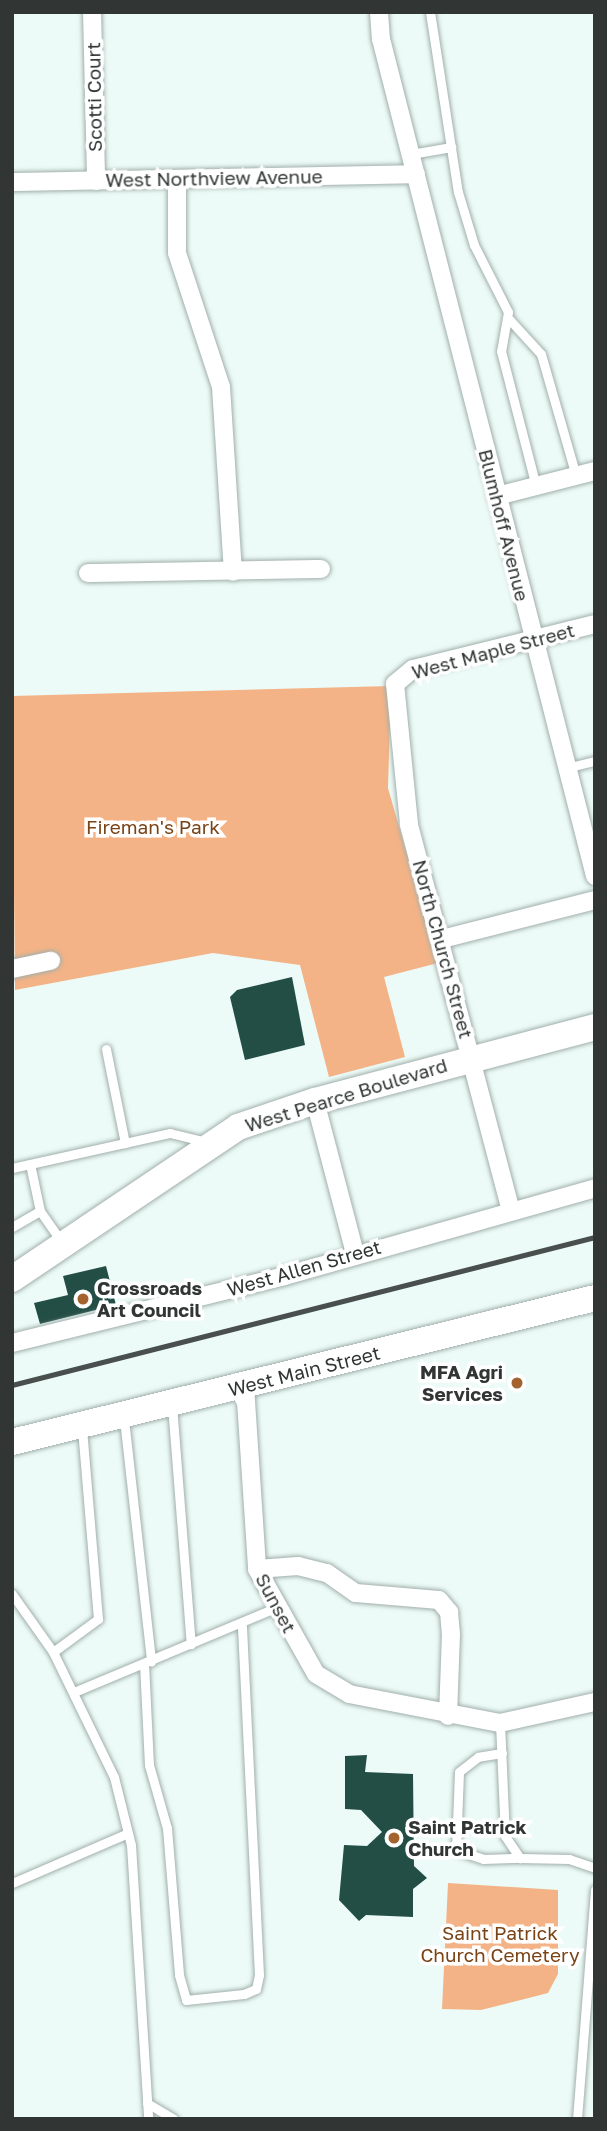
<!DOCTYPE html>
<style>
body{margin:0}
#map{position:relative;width:607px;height:2131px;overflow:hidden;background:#ecfbf7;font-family:"Golos Text",sans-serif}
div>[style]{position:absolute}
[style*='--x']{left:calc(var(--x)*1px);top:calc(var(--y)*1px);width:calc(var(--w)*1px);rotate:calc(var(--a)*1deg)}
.green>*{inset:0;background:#f4b386}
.building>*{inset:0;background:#234e45}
.roads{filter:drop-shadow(0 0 2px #a1afab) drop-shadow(0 0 2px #a1afab)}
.lane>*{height:9px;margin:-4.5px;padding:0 4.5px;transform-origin:4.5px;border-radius:4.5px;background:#fff}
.street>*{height:18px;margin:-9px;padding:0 9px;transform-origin:9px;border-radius:9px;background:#fff}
.secondary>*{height:26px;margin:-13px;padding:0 13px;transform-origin:13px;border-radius:13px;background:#fff}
.rail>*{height:4.5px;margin:-2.25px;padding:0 2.25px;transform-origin:2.25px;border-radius:2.25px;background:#484f4d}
.dots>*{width:19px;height:19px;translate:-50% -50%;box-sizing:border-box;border:4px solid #fff;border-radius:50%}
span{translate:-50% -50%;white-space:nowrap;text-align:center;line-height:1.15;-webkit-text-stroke:7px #fff;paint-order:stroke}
.street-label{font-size:19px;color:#313635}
.park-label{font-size:19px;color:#794316}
.poi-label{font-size:19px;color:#313635;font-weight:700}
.left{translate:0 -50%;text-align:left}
.right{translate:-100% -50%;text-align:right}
.frame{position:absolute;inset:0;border:14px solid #313635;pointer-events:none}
</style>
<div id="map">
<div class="green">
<i style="clip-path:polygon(391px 686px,388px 788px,438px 963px,384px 977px,405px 1057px,329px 1077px,300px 965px,213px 953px,15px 990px,12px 696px)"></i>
<i style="clip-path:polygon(448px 1883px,558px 1890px,558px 1974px,548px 1993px,481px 2010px,442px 2009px)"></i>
</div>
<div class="building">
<i style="clip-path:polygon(292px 977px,305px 1045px,245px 1060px,230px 997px,237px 990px)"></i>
<i style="clip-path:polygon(106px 1266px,116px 1305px,40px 1324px,34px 1303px,68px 1295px,63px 1276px)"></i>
<i style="clip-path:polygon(367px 1755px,365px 1772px,413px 1774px,414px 1866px,427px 1878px,413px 1889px,413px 1917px,366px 1915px,359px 1921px,339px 1900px,344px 1845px,367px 1846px,382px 1832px,361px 1810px,345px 1809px,345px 1756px)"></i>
</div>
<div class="roads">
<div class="lane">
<i style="--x:430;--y:12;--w:182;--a:81.2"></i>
<i style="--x:458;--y:192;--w:55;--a:73.2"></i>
<i style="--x:474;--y:245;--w:75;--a:63.1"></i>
<i style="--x:508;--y:312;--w:40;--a:100"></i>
<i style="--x:501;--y:351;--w:139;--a:75.5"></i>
<i style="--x:411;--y:154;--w:41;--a:-9.9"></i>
<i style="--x:509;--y:319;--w:47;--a:47.6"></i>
<i style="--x:541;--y:354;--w:127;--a:74"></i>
<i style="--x:566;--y:768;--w:30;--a:-14"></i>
<i style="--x:106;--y:1049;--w:96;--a:78.6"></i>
<i style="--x:30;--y:1164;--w:48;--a:78"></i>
<i style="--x:12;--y:1168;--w:162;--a:-12.5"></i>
<i style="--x:170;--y:1133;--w:36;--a:14"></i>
<i style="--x:12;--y:1227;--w:32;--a:-30"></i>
<i style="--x:40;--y:1211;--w:38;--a:55"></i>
<i style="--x:172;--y:1405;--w:240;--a:85.5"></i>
<i style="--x:124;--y:1419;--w:244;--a:83.6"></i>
<i style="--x:12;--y:1594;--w:71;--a:54.7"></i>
<i style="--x:53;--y:1652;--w:139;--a:64"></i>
<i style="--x:114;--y:1777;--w:70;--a:76"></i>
<i style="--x:131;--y:1845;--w:275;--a:86.4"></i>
<i style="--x:53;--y:1652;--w:56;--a:-36.3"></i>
<i style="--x:98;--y:1619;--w:193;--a:-94.8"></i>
<i style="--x:144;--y:1663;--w:102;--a:87.2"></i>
<i style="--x:149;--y:1765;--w:66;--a:74.1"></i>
<i style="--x:167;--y:1828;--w:147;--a:85.3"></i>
<i style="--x:179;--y:1975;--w:26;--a:74"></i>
<i style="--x:186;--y:2000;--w:58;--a:-5.9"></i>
<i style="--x:244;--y:1994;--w:13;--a:-23"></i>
<i style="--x:256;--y:1989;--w:14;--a:-78"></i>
<i style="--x:259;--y:1975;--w:353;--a:-92.8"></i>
<i style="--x:74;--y:1692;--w:220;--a:-22.7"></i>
<i style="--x:500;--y:1723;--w:113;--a:87.5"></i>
<i style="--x:505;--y:1836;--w:27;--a:56"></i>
<i style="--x:520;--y:1858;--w:49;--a:1.2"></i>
<i style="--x:569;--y:1859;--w:28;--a:19"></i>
<i style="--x:502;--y:1753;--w:24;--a:171"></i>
<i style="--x:478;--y:1757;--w:24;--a:142"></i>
<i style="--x:459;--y:1772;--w:78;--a:92.2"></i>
<i style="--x:456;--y:1850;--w:28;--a:18"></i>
<i style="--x:483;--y:1859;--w:37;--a:-2"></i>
<i style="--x:12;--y:1883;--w:126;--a:-23.3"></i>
<i style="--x:147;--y:2103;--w:31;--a:31"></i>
<i style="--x:577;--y:2119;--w:230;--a:-85.5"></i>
</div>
<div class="street">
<i style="--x:92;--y:12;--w:169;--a:88.6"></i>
<i style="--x:379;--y:12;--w:27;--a:86"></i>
<i style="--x:381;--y:39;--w:864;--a:75.66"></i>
<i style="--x:177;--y:179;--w:74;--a:90"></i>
<i style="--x:177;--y:253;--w:141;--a:71.8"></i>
<i style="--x:221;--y:387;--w:185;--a:86.3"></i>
<i style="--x:12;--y:182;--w:404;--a:-1.1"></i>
<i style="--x:497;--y:496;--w:101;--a:-14.3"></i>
<i style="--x:88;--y:573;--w:233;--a:-1"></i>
<i style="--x:442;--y:939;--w:158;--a:-14.3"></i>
<i style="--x:12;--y:969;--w:40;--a:-12"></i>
<i style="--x:315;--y:1101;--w:158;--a:75.3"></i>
<i style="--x:511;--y:1211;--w:400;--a:-104.8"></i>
<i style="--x:409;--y:824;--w:141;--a:-95.7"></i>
<i style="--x:395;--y:684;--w:23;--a:-40"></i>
<i style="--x:413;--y:669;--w:187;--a:-13.9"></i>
<i style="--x:12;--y:1343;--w:281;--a:-13.8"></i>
<i style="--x:285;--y:1276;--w:322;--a:-15.8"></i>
<i style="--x:245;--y:1386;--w:183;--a:86.2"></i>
<i style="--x:257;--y:1569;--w:120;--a:60.7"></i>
<i style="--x:316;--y:1674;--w:39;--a:31"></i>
<i style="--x:349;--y:1694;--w:154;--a:10.9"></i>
<i style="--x:500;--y:1723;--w:97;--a:-12.5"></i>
<i style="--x:257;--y:1569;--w:41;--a:-4.2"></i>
<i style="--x:298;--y:1566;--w:30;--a:14"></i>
<i style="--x:327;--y:1573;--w:35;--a:35"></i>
<i style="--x:356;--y:1593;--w:83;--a:4.8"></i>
<i style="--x:439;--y:1600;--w:16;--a:50"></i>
<i style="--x:449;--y:1612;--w:22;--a:85"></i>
<i style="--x:451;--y:1634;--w:82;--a:92.1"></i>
</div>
<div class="secondary">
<i style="--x:12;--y:1279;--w:272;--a:-33.9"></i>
<i style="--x:238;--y:1127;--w:81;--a:-18.7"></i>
<i style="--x:315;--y:1101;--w:290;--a:-14.8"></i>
<i style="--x:12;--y:1442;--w:601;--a:-13.87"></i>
</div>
</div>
<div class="rail">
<i style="--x:12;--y:1385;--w:601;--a:-14.24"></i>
</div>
<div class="dots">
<i style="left:83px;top:1299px;background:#a4622f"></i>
<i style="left:517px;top:1383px;background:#a4622f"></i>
<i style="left:394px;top:1838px;background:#a4622f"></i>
</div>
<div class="street-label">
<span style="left:94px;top:97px;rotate:-91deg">Scotti Court</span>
<span style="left:214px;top:178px;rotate:-1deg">West Northview Avenue</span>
<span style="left:504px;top:525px;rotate:76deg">Blumhoff Avenue</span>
<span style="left:493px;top:651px;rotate:-15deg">West Maple Street</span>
<span style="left:443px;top:949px;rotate:75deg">North Church Street</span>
<span style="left:346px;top:1095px;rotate:-17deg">West Pearce Boulevard</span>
<span style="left:304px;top:1268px;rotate:-16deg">West Allen Street</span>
<span style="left:304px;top:1371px;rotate:-14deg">West Main Street</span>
<span style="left:276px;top:1603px;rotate:62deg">Sunset</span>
</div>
<div class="park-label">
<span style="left:153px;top:827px">Fireman's Park</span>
<span style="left:500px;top:1944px">Saint Patrick<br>Church Cemetery</span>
</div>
<div class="poi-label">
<span class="left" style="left:97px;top:1299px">Crossroads<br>Art Council</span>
<span class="right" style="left:503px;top:1383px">MFA Agri<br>Services</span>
<span class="left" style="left:408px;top:1838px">Saint Patrick<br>Church</span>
</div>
<div class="frame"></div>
</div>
